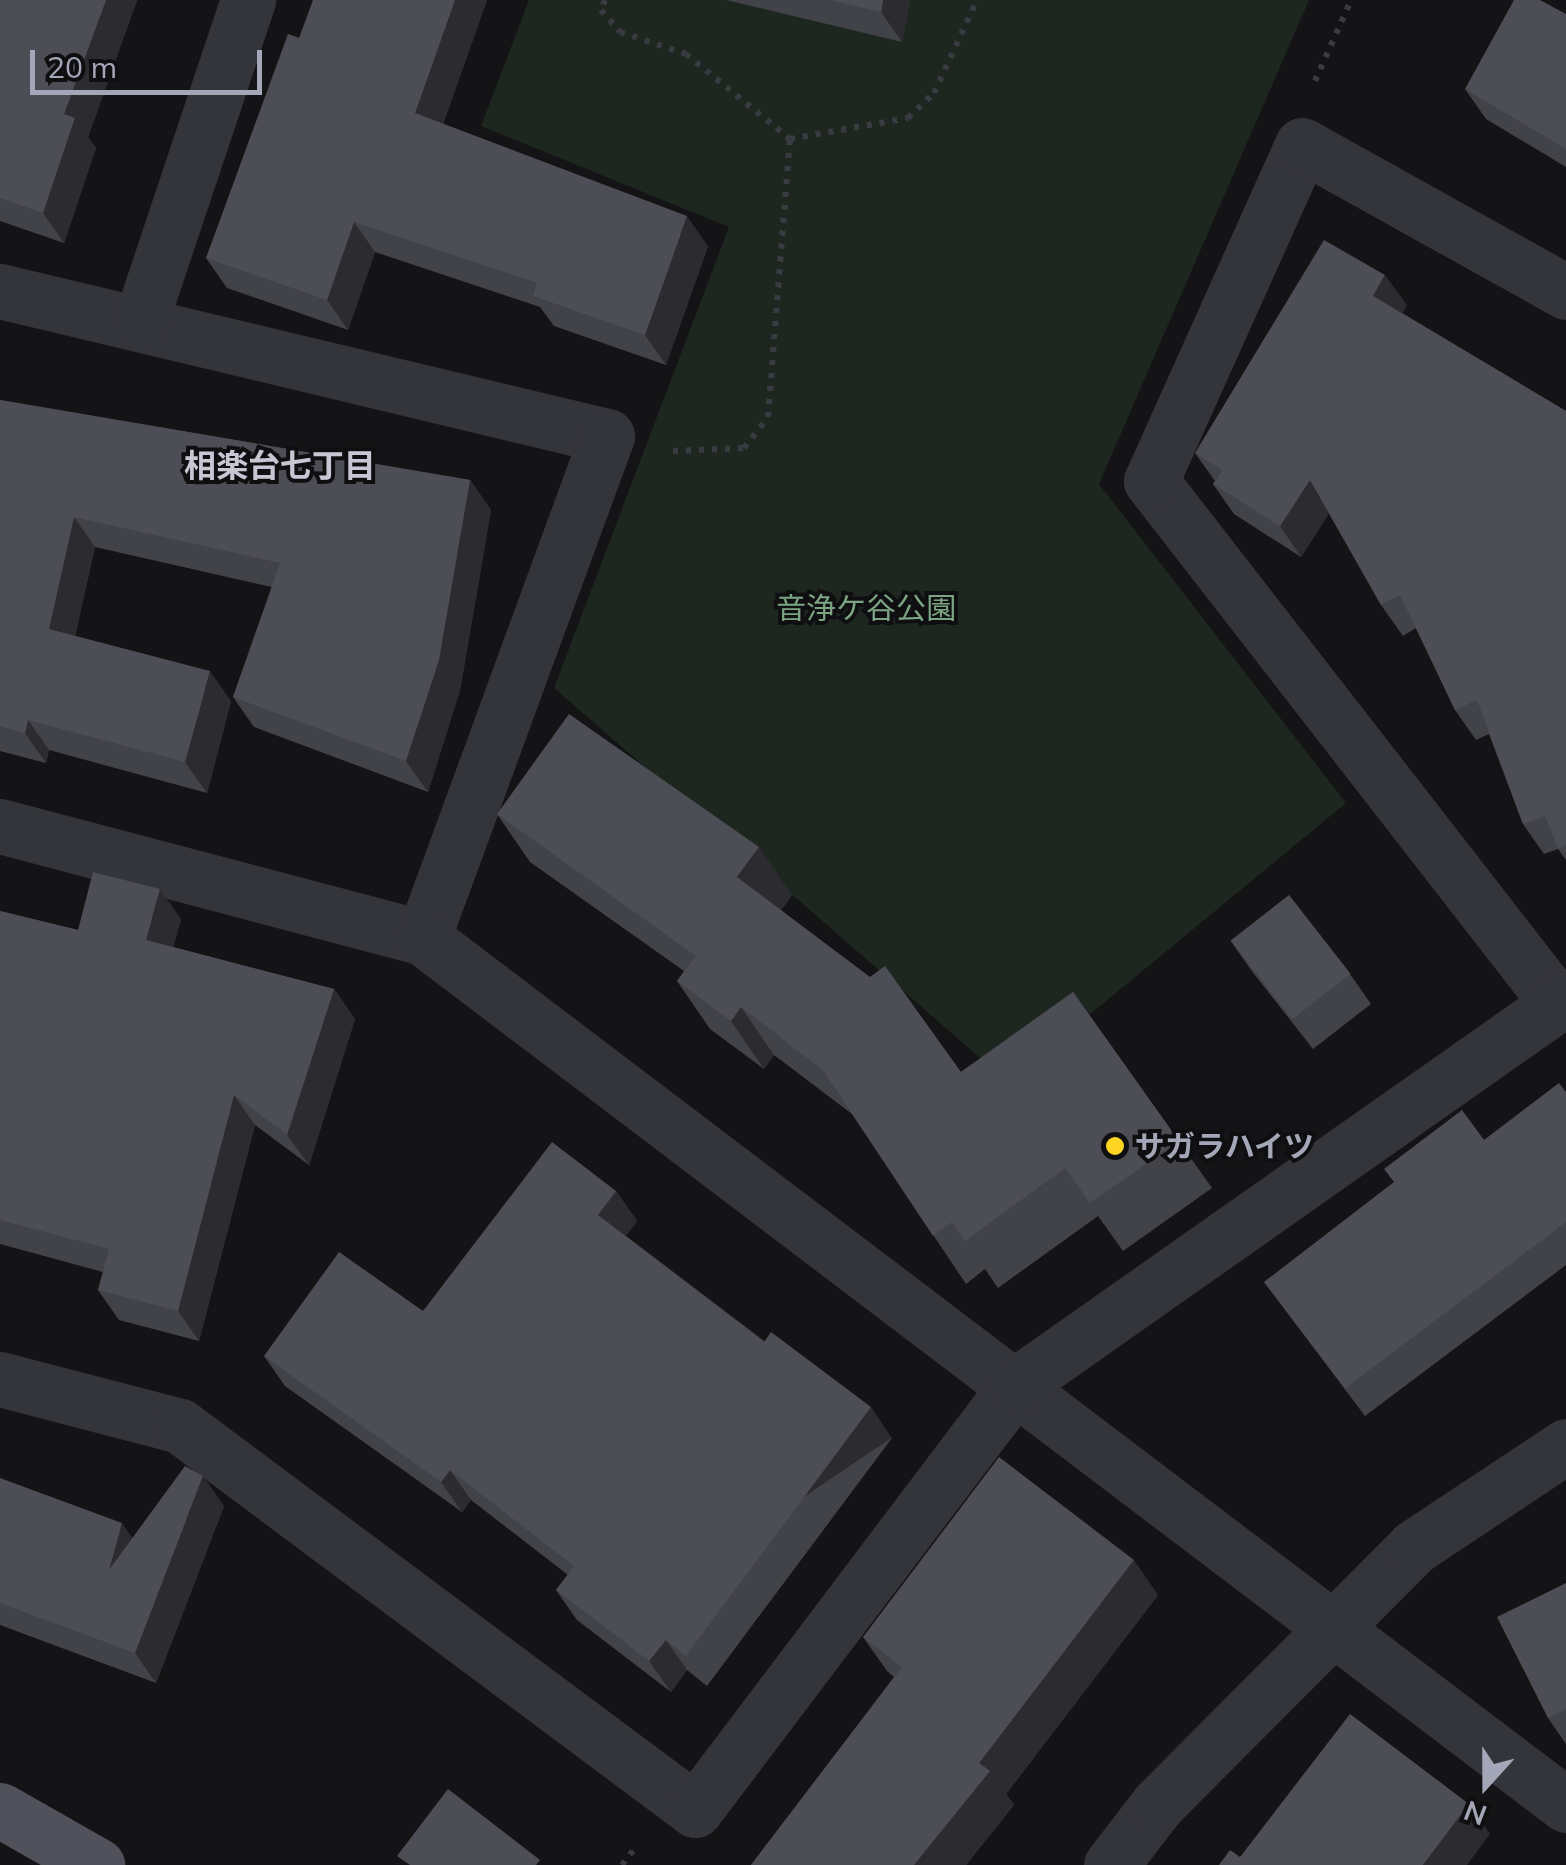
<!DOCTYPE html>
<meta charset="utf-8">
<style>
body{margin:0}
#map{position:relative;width:1566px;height:1865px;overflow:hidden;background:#141416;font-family:Mulish,"Noto Sans JP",sans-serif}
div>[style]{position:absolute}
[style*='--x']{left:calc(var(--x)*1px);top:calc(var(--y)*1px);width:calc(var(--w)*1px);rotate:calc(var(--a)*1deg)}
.green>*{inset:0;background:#1e2620}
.path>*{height:6px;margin-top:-3px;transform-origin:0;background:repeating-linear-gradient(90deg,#3a3b42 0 5px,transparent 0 13px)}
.minor>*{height:55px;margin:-27.5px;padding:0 27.5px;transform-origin:27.5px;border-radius:27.5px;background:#34353b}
.major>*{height:55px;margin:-27.5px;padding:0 27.5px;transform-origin:27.5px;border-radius:27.5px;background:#50515a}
.wall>*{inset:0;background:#424349}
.shaded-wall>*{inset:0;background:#2b2b30;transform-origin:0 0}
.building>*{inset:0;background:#4d4d55;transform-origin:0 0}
.dots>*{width:28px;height:28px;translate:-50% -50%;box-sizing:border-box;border:5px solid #0f0f11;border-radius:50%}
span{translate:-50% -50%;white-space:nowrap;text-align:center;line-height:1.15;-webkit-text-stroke:8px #0f0f11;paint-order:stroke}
.park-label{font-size:30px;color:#7aa482}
.poi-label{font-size:30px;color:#a4a7b7;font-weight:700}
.left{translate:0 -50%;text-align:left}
.neighbourhood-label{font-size:32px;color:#c6c7d3;font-weight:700}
.north{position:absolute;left:1436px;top:1735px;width:100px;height:100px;-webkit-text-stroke:8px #0f0f11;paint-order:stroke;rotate:201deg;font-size:28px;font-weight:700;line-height:40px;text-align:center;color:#a4a7b7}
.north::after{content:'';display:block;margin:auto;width:35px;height:45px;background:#a4a7b7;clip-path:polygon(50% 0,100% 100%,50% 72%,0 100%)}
.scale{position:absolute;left:30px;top:50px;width:232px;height:45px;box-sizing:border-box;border:5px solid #a4a7b7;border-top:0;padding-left:12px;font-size:30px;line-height:35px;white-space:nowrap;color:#a4a7b7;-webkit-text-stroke:8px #0f0f11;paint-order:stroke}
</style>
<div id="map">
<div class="green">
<i style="clip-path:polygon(529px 0,1309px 0,1099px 484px,1346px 803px,1008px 1082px,554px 688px,729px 227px,481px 126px)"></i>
</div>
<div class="path">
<i style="--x:605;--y:0;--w:11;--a:112"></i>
<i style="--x:601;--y:10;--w:29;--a:49"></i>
<i style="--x:620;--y:32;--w:70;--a:18.4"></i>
<i style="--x:686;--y:54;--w:134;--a:39.3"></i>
<i style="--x:1315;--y:81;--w:89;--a:-66"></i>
<i style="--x:673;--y:451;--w:71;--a:-2.4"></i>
<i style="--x:744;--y:448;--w:39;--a:-52"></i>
<i style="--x:768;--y:417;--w:279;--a:-85.5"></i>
<i style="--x:790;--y:139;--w:120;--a:-10.1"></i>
<i style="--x:908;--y:118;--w:36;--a:-44"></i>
<i style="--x:934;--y:93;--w:102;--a:-65.2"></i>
<i style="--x:622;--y:1865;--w:21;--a:-53"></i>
</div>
<div class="minor">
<i style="--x:0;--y:291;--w:624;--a:13.44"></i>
<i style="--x:607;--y:436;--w:535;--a:110.13"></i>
<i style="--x:140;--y:323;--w:341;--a:-71.5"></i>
<i style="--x:0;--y:826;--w:438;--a:14.8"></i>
<i style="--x:423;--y:938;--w:1435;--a:37.18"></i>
<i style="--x:1556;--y:1002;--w:660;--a:-127.86"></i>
<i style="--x:1151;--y:481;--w:368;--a:-65.8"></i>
<i style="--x:1302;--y:145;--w:302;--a:29.1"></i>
<i style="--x:0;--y:1379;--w:186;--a:14.6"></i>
<i style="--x:180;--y:1426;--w:642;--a:36.71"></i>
<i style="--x:695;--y:1810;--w:534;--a:-52.92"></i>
<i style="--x:1017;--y:1384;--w:671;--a:-35.11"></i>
<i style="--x:1111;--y:1865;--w:77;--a:-52.4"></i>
<i style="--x:1158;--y:1804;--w:363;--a:-45.1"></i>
<i style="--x:1414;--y:1547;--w:182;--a:-33.6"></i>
</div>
<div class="major">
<i style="--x:0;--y:1810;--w:112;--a:29.6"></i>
</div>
<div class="wall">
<i style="clip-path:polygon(0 0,137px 0,88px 137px,96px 148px,64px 243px,0 221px)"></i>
<i style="clip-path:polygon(487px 0,443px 124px,708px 246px,666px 365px,554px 326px,540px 307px,375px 252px,348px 330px,227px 288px,206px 258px,299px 38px)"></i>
<i style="clip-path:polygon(726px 0,910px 0,902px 42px)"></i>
<i style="clip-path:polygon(1566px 14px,1566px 167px,1486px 119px,1465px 89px)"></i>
<i style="clip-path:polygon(1407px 305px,1402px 313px,1566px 411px,1566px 860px,1558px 849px,1544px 854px,1523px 824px,1489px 734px,1476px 740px,1455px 710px,1416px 628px,1403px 636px,1381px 605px,1329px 513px,1301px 557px,1234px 514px,1213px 484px,1215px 481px,1195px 453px)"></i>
<i style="clip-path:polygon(0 400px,470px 480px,491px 510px,460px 690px,428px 792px,254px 727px,233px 697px,272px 587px,95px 547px,75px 636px,231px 701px,207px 793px,49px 750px,46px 763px,0 751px)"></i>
<i style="clip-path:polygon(497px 814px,792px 895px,781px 910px,961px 1072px,1073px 992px,1212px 1188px,1123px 1251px,1098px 1216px,998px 1288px,985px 1269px,966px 1284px,852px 1114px,774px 1055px,764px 1069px,710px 1029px,677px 981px,684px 971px,530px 862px)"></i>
<i style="clip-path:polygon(0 911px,78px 930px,181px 919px,173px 947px,334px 989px,355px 1019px,309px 1165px,255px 1125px,199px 1341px,119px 1320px,98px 1290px,103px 1272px,0 1244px)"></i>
<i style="clip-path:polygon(1230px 940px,1350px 974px,1371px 1004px,1313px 1049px,1251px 970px)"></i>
<i style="clip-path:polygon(1566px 1092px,1566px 1265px,1365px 1416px,1264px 1282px,1484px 1140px)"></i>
<i style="clip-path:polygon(616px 1191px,637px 1221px,626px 1236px,892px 1438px,707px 1686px,687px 1670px,671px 1692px,577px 1620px,556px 1590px,568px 1575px,471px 1500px,462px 1512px,285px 1386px,264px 1356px,423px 1311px)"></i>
<i style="clip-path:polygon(0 1478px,132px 1538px,224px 1506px,156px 1683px,0 1625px)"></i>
<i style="clip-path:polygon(1566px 1583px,1566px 1744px,1548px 1718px)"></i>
<i style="clip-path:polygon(1158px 1595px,1006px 1794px,1014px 1805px,966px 1865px,751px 1865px,894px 1677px,887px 1671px,863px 1637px)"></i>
</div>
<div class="shaded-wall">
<i style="clip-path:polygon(106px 0,137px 0,88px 137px,96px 148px,64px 243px,43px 213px,64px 114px)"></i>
<i style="clip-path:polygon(455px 0,487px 0,436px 143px,415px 113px)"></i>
<i style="clip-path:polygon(883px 0,910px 0,902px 42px,881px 12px)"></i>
<i style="clip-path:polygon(687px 216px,708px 246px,666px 365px,645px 335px)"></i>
<i style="clip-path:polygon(354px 222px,375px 252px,348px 330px,327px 300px)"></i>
<i style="clip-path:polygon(1385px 275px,1407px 305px,1394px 327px,1373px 296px)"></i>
<i style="clip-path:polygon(470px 480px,491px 510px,460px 690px,428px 792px,406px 761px)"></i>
<i style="clip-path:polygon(1310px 480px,1331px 510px,1301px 557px,1280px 526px)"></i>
<i style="clip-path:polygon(74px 517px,95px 547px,70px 659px,49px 629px)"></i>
<i style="clip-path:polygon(210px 671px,231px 701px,207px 793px,185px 762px)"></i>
<i style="clip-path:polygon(28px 720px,49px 750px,46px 763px,25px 733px)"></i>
<i style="clip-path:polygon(759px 847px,792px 895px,771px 925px,737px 877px)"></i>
<i style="clip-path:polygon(160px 889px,181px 919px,167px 970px,146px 940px)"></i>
<i style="clip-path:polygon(334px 989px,355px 1019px,309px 1165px,287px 1135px)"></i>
<i style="clip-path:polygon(741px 1007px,774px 1055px,764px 1069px,731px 1021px)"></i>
<i style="clip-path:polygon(234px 1095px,255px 1125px,199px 1341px,178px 1311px)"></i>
<i style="clip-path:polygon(616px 1191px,637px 1221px,619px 1245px,598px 1215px)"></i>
<i style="left:871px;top:1407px;width:37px;height:310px;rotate:56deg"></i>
<i style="clip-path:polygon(450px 1470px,471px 1500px,462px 1512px,441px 1482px)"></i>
<i style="clip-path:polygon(203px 1476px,224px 1506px,156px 1683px,135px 1653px)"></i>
<i style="clip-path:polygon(122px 1523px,143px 1553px,109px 1570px)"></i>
<i style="clip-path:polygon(1134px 1560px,1158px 1595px,1006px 1794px,1014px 1805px,966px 1865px,914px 1865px,979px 1763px)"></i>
<i style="clip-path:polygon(666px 1640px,687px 1670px,671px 1692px,649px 1661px)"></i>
<i style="clip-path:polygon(1469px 1804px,1490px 1834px,1467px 1865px,1423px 1865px)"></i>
</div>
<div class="building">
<i style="clip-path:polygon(0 0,106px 0,64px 114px,75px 118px,43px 213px,0 198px)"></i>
<i style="clip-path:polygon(313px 0,455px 0,415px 113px,687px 216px,645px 335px,533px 296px,537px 283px,354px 222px,327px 300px,206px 258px,288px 34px,299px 38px)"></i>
<i style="clip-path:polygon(830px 0,883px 0,881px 12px)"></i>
<i style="clip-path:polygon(1514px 0,1540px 0,1566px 14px,1566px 149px,1465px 89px)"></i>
<i style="clip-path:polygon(1324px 240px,1385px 275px,1373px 296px,1566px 411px,1566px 845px,1558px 848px,1545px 816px,1523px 824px,1477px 700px,1455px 710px,1400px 595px,1381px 605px,1310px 480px,1280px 526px,1213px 484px,1223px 470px,1195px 453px)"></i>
<i style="clip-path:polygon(0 400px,470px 480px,439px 660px,406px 761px,233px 697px,280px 563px,74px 517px,49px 629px,210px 671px,185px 762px,28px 720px,25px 733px,0 726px)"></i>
<i style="clip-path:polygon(569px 714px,759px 847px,737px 877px,870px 977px,885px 966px,961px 1072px,1073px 992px,1179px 1141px,1090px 1203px,1065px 1168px,965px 1241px,952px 1222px,933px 1236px,823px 1070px,741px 1007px,731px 1021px,677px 981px,696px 956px,497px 814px)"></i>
<i style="clip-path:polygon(93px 872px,160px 889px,146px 940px,334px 989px,287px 1135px,234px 1095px,178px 1311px,98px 1290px,109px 1249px,0 1220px,0 911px,78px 930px)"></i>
<i style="left:1289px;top:895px;width:100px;height:74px;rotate:52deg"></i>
<i style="clip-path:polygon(1559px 1083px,1566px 1092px,1566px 1222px,1345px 1388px,1264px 1282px,1394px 1182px,1384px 1169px,1462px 1110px,1484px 1140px)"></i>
<i style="clip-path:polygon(552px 1142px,616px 1191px,598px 1215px,764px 1342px,771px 1332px,871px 1407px,686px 1656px,666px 1640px,649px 1661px,556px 1590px,574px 1566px,450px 1470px,441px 1482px,264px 1356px,339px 1252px,423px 1311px)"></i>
<i style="clip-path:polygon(999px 1457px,1134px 1560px,979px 1763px,990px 1771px,914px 1865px,751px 1865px,902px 1667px,863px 1637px)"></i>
<i style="clip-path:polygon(185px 1466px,203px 1476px,135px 1653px,0 1603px,0 1478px,122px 1523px,109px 1570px)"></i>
<i style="clip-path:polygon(1566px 1583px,1566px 1709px,1548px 1718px,1497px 1617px)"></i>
<i style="clip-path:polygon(1350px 1714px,1469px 1804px,1423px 1865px,1219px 1865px,1230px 1850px,1240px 1857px)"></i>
<i style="clip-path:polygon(448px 1789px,540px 1860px,536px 1865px,410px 1865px,397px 1856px)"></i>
</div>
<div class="dots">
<i style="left:1115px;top:1146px;background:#ffd523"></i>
</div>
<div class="park-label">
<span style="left:866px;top:608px">音浄ケ谷公園</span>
</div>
<div class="poi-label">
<span class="left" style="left:1135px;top:1146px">サガラハイツ</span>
</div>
<div class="neighbourhood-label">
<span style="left:280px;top:465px">相楽台七丁目</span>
</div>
<div class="north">N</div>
<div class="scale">20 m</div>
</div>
